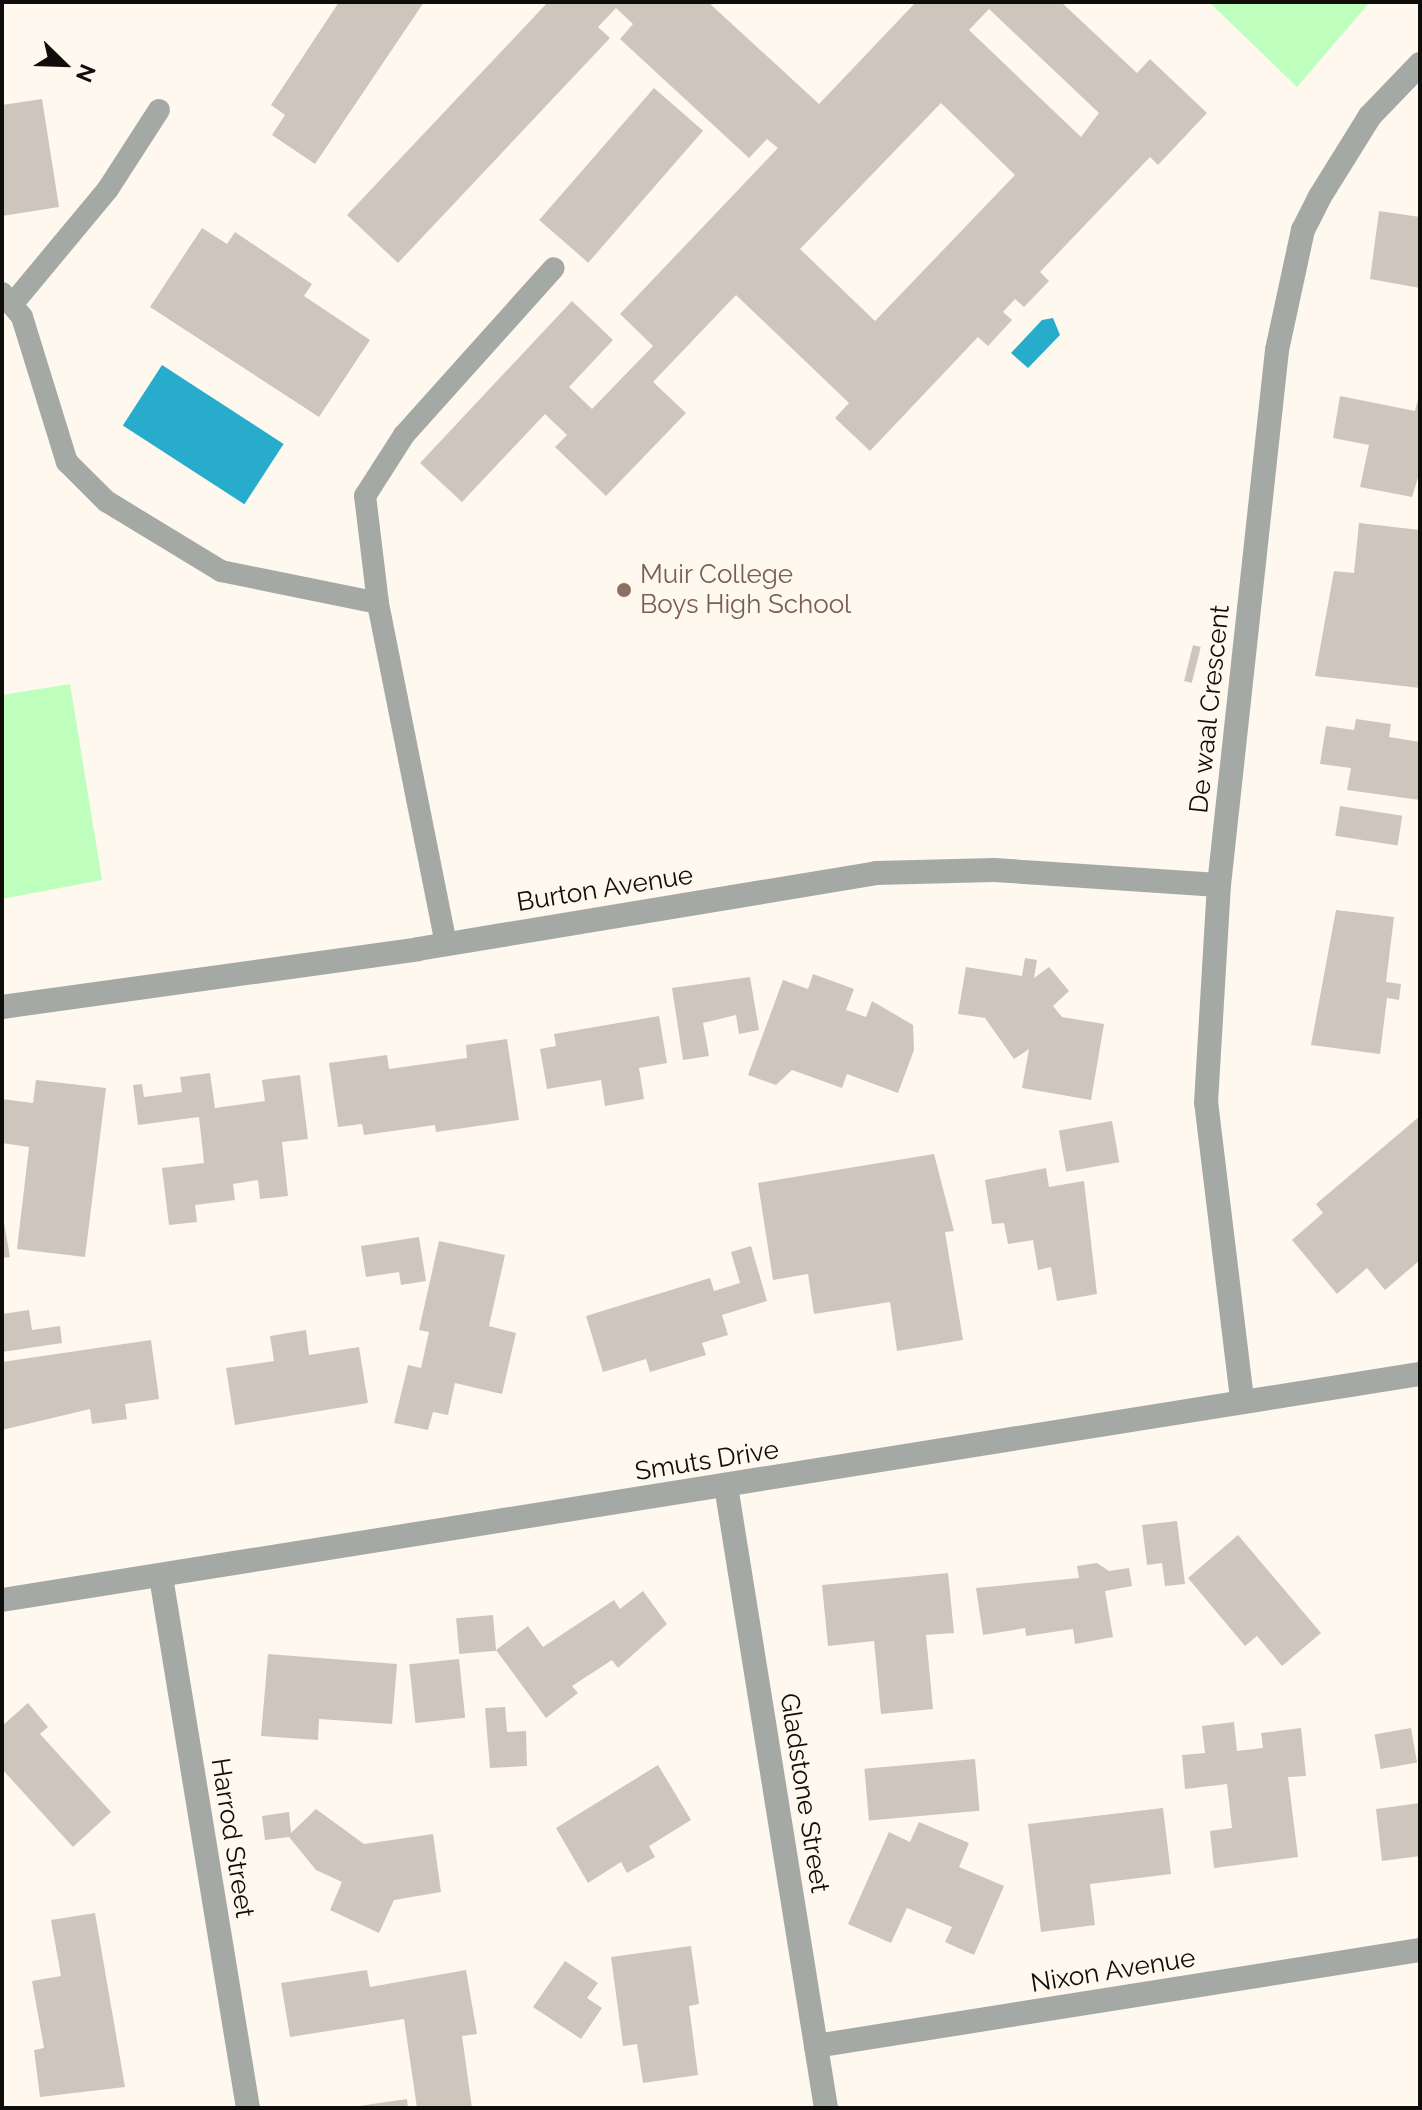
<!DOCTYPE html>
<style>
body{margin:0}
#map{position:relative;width:1422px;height:2110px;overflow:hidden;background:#fef8ef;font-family:Raleway,sans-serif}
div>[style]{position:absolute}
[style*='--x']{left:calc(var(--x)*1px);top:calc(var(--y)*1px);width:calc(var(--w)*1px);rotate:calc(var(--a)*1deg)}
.green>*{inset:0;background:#bfffbd}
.water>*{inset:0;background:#27accb;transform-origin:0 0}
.building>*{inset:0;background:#cec6bc;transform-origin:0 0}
.lane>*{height:22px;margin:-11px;padding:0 11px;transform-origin:11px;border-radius:11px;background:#a5a9a5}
.street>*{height:24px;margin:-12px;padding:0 12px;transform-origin:12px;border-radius:12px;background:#a5a9a5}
.dots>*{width:22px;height:22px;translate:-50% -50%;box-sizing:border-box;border:4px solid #fef8ef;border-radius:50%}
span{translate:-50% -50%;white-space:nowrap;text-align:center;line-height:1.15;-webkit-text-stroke:6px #fef8ef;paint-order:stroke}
.education-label{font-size:26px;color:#785e54}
.left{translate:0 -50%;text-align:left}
.street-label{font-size:26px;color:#0f0d09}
.frame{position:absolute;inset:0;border:4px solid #0f0d09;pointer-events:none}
.north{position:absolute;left:24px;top:24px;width:80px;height:80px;-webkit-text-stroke:6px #fef8ef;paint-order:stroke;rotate:113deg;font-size:22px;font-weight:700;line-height:32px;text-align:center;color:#0f0d09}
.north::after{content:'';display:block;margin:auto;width:28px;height:36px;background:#0f0d09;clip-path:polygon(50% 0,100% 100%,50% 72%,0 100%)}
</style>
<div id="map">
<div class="green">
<i style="clip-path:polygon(1209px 2px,1370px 2px,1297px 87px)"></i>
<i style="clip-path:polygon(70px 684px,102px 880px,2px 899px,2px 695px)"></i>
</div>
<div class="water">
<i style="clip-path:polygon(1053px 318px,1060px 335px,1028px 368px,1011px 353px,1042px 320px)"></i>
<i style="left:162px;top:365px;width:145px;height:72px;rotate:33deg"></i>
</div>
<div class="building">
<i style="clip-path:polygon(339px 2px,424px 2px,315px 164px,272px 135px,285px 115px,271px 105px)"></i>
<i style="clip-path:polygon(evenodd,548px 2px,708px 2px,819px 104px,916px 2px,1061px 2px,1137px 73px,1150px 59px,1207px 113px,1158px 165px,1150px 157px,1040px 272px,1049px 281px,1024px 307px,1015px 299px,1003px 312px,1012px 320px,988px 346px,978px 337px,870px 451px,835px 418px,849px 403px,736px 295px,653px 382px,686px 413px,606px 496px,555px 447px,567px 435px,545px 414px,462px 502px,420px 463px,572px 301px,613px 340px,569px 387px,592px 409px,653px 346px,620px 314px,778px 148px,767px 139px,749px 158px,620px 39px,633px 24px,616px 8px,598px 27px,610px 38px,398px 263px,347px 215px,548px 2px,989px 9px,1099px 113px,1081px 137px,969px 30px,989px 9px,548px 2px,941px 103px,1015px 175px,875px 321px,800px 249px,941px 103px)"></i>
<i style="left:654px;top:88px;width:65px;height:175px;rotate:41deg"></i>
<i style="clip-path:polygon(42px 99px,59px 207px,2px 216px,2px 105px)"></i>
<i style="clip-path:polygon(1379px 211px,1420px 217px,1420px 288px,1370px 279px)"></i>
<i style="clip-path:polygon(202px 228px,227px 244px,235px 232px,312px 284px,304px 296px,370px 340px,319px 417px,150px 307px)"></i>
<i style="clip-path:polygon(1420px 391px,1420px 471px,1412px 497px,1360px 487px,1369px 445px,1333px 438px,1340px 396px,1415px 411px)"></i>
<i style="clip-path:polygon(1359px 523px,1420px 530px,1420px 688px,1315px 676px,1334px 571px,1354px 573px)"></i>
<i style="left:1193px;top:645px;width:8px;height:37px;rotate:14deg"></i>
<i style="clip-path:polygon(1356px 719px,1391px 724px,1389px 737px,1420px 742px,1420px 800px,1347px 790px,1351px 768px,1320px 764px,1326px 726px,1354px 730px)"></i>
<i style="left:1340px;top:806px;width:63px;height:30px;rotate:9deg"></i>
<i style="clip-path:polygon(1336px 910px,1394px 917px,1386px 982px,1401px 984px,1399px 1000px,1387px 998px,1380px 1054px,1311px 1045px)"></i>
<i style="clip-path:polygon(1025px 958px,1037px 960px,1034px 978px,1049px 967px,1069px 991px,1053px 1006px,1062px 1017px,1104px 1024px,1091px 1100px,1022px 1088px,1029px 1049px,1014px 1059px,985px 1018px,958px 1014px,966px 967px,1022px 976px)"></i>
<i style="clip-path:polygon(813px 974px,854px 989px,846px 1010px,866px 1017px,872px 1001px,913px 1025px,914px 1050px,898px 1093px,847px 1074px,842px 1088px,792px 1070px,776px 1085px,748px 1075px,783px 980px,808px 989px)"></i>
<i style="clip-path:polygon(750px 977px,759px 1030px,739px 1034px,736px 1015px,703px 1023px,709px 1056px,683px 1060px,672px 988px)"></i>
<i style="clip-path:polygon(659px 1016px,667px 1063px,639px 1068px,644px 1099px,605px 1106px,601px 1080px,547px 1089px,540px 1049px,556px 1046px,554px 1034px)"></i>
<i style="clip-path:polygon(507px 1039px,519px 1120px,436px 1132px,435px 1125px,364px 1135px,362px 1124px,338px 1127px,329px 1063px,387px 1055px,389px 1069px,467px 1058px,466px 1045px)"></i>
<i style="clip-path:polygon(210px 1073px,215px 1108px,265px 1101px,262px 1080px,300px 1075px,308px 1139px,282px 1142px,288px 1196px,260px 1199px,258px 1180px,233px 1184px,235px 1200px,195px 1205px,197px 1222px,169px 1225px,162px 1168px,204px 1163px,199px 1117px,138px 1125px,133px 1085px,142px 1084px,144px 1097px,182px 1092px,180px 1077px)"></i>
<i style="clip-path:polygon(36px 1080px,106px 1088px,85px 1257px,17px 1249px,29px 1147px,2px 1143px,2px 1099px,33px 1103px)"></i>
<i style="clip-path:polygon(1420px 1116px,1420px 1260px,1385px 1290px,1367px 1268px,1337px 1294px,1292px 1240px,1323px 1213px,1316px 1204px)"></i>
<i style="left:1112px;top:1121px;width:42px;height:54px;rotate:80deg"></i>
<i style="clip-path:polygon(934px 1154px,954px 1231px,945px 1232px,963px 1340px,897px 1351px,890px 1302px,814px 1314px,808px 1274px,773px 1280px,758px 1183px)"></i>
<i style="clip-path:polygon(1046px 1168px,1049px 1187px,1084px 1181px,1097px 1294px,1057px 1301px,1051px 1267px,1038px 1270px,1033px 1240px,1008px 1244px,1004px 1223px,992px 1224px,985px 1180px)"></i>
<i style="clip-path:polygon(2px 1211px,10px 1257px,2px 1258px)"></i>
<i style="clip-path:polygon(419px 1237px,426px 1281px,401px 1285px,399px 1272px,366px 1277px,361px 1246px)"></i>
<i style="clip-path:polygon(439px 1241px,505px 1255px,489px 1326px,516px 1333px,502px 1394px,455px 1383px,448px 1415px,433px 1412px,428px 1430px,394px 1423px,408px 1365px,421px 1368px,429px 1332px,419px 1330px)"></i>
<i style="clip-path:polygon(751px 1246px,767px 1301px,722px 1315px,728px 1335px,702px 1343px,706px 1355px,650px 1372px,646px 1359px,603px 1372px,586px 1316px,710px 1278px,714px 1291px,740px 1283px,731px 1252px)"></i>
<i style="clip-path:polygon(29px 1310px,32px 1330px,60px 1326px,62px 1343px,2px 1352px,2px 1314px)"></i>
<i style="clip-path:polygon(306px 1330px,309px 1355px,359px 1347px,368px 1403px,235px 1425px,226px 1368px,274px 1361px,270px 1336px)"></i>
<i style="clip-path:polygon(151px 1340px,159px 1399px,125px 1404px,127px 1419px,92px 1424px,90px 1409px,2px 1430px,2px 1362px)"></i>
<i style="clip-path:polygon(1177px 1521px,1185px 1584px,1165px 1586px,1162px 1563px,1147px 1565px,1142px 1525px)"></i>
<i style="clip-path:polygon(1238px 1535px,1321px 1633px,1282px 1666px,1257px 1636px,1245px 1646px,1188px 1578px)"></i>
<i style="clip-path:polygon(1097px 1563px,1109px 1571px,1129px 1568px,1132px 1586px,1105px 1591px,1113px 1637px,1075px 1644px,1073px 1629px,1026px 1636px,1025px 1628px,983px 1635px,976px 1588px,1079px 1578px,1077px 1566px)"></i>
<i style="clip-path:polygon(948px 1573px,954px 1633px,926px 1635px,933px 1709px,881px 1714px,874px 1641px,828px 1646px,822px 1585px)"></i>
<i style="clip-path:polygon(643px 1591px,667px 1624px,618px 1668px,612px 1660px,572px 1686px,578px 1693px,546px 1718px,496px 1650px,528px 1626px,543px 1647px,614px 1600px,620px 1609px)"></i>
<i style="left:493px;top:1615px;width:36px;height:37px;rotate:85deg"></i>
<i style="clip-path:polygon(268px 1654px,397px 1664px,392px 1724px,319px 1719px,318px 1740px,261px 1736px)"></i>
<i style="left:459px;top:1659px;width:59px;height:50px;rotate:84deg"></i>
<i style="clip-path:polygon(28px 1703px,48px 1727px,40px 1734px,111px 1812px,73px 1847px,2px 1769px,2px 1726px)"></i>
<i style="clip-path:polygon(505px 1707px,507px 1732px,526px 1731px,527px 1766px,490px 1768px,485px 1708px)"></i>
<i style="clip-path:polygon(1234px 1722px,1237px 1751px,1263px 1748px,1261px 1733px,1301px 1728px,1306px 1776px,1288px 1777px,1298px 1857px,1214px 1868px,1210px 1831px,1232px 1828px,1227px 1784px,1185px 1789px,1182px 1755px,1205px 1753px,1202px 1726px)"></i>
<i style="left:1411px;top:1728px;width:35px;height:37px;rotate:80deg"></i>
<i style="left:975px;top:1759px;width:52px;height:111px;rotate:85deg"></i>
<i style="clip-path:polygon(658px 1765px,691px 1820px,649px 1846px,655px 1857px,627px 1873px,621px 1862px,588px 1883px,556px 1828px)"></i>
<i style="clip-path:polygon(1420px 1803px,1420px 1856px,1382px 1861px,1376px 1809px)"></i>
<i style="clip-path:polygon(1163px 1808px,1171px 1874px,1090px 1884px,1095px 1925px,1041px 1932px,1028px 1824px)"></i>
<i style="clip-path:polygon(316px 1809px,364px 1844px,433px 1834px,441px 1892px,394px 1900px,379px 1933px,330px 1910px,342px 1882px,316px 1870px,289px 1837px,265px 1840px,262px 1816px,289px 1812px,291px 1833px)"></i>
<i style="clip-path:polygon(919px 1822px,969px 1843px,959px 1867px,1004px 1886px,974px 1955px,945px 1942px,952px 1927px,907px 1908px,891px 1943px,848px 1924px,889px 1832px,910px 1842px)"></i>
<i style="clip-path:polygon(95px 1913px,125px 2087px,40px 2097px,34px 2050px,44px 2048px,32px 1981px,61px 1976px,51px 1920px)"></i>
<i style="clip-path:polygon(691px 1946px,699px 2004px,689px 2006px,698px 2075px,643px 2083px,637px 2044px,623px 2046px,611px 1957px)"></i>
<i style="clip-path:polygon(565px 1961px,598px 1983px,587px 1998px,602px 2008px,581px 2039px,533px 2007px)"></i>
<i style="clip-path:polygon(367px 1970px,370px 1987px,466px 1970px,477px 2034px,462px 2036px,472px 2108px,417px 2108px,404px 2019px,290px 2037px,281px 1983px)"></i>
<i style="clip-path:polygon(407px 2099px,408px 2108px,359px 2108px,359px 2106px)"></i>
</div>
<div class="lane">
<i style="--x:2;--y:293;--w:31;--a:50"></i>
<i style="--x:22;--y:317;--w:152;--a:72.8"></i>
<i style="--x:67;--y:462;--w:55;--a:45"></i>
<i style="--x:106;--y:501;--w:135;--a:31.3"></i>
<i style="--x:221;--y:571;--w:160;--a:11.5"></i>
<i style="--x:15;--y:301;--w:146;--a:-50.3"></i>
<i style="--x:108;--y:189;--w:94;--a:-57.2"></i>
<i style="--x:446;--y:944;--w:348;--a:-101.3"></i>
<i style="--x:378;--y:603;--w:108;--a:-96.9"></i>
<i style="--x:365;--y:496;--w:72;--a:-57.4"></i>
<i style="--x:404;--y:435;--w:224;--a:-48.1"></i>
</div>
<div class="street">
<i style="--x:2;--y:1007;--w:420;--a:-7.9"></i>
<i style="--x:418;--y:949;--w:464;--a:-9.4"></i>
<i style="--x:876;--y:873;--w:118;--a:-1.5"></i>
<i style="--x:994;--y:870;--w:225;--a:3.8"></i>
<i style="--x:1242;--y:1399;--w:298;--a:-96.9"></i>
<i style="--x:1206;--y:1103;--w:218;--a:-86.6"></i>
<i style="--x:1219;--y:885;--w:538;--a:-83.81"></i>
<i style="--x:1277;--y:350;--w:123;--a:-77.8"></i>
<i style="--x:1303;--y:230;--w:36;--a:-63"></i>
<i style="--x:1319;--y:198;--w:97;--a:-58.1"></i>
<i style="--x:1370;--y:116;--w:72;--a:-46.1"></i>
<i style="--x:726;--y:1486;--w:630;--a:80.87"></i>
<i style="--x:161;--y:1577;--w:538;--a:80.7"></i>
<i style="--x:2;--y:1600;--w:1436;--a:-9.06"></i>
<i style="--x:816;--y:2046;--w:612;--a:-9.03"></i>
</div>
<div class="dots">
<i style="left:624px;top:590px;background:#8d6e63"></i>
</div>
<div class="education-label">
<span class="left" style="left:640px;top:590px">Muir College<br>Boys High School</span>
</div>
<div class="street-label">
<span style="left:1210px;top:709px;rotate:-84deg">De waal Crescent</span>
<span style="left:605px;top:889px;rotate:-9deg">Burton Avenue</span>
<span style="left:707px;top:1461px;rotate:-9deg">Smuts Drive</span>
<span style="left:804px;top:1793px;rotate:81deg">Gladstone Street</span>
<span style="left:232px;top:1838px;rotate:81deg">Harrod Street</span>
<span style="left:1113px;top:1971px;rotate:-9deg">Nixon Avenue</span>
</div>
<div class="frame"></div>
<div class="north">N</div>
</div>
